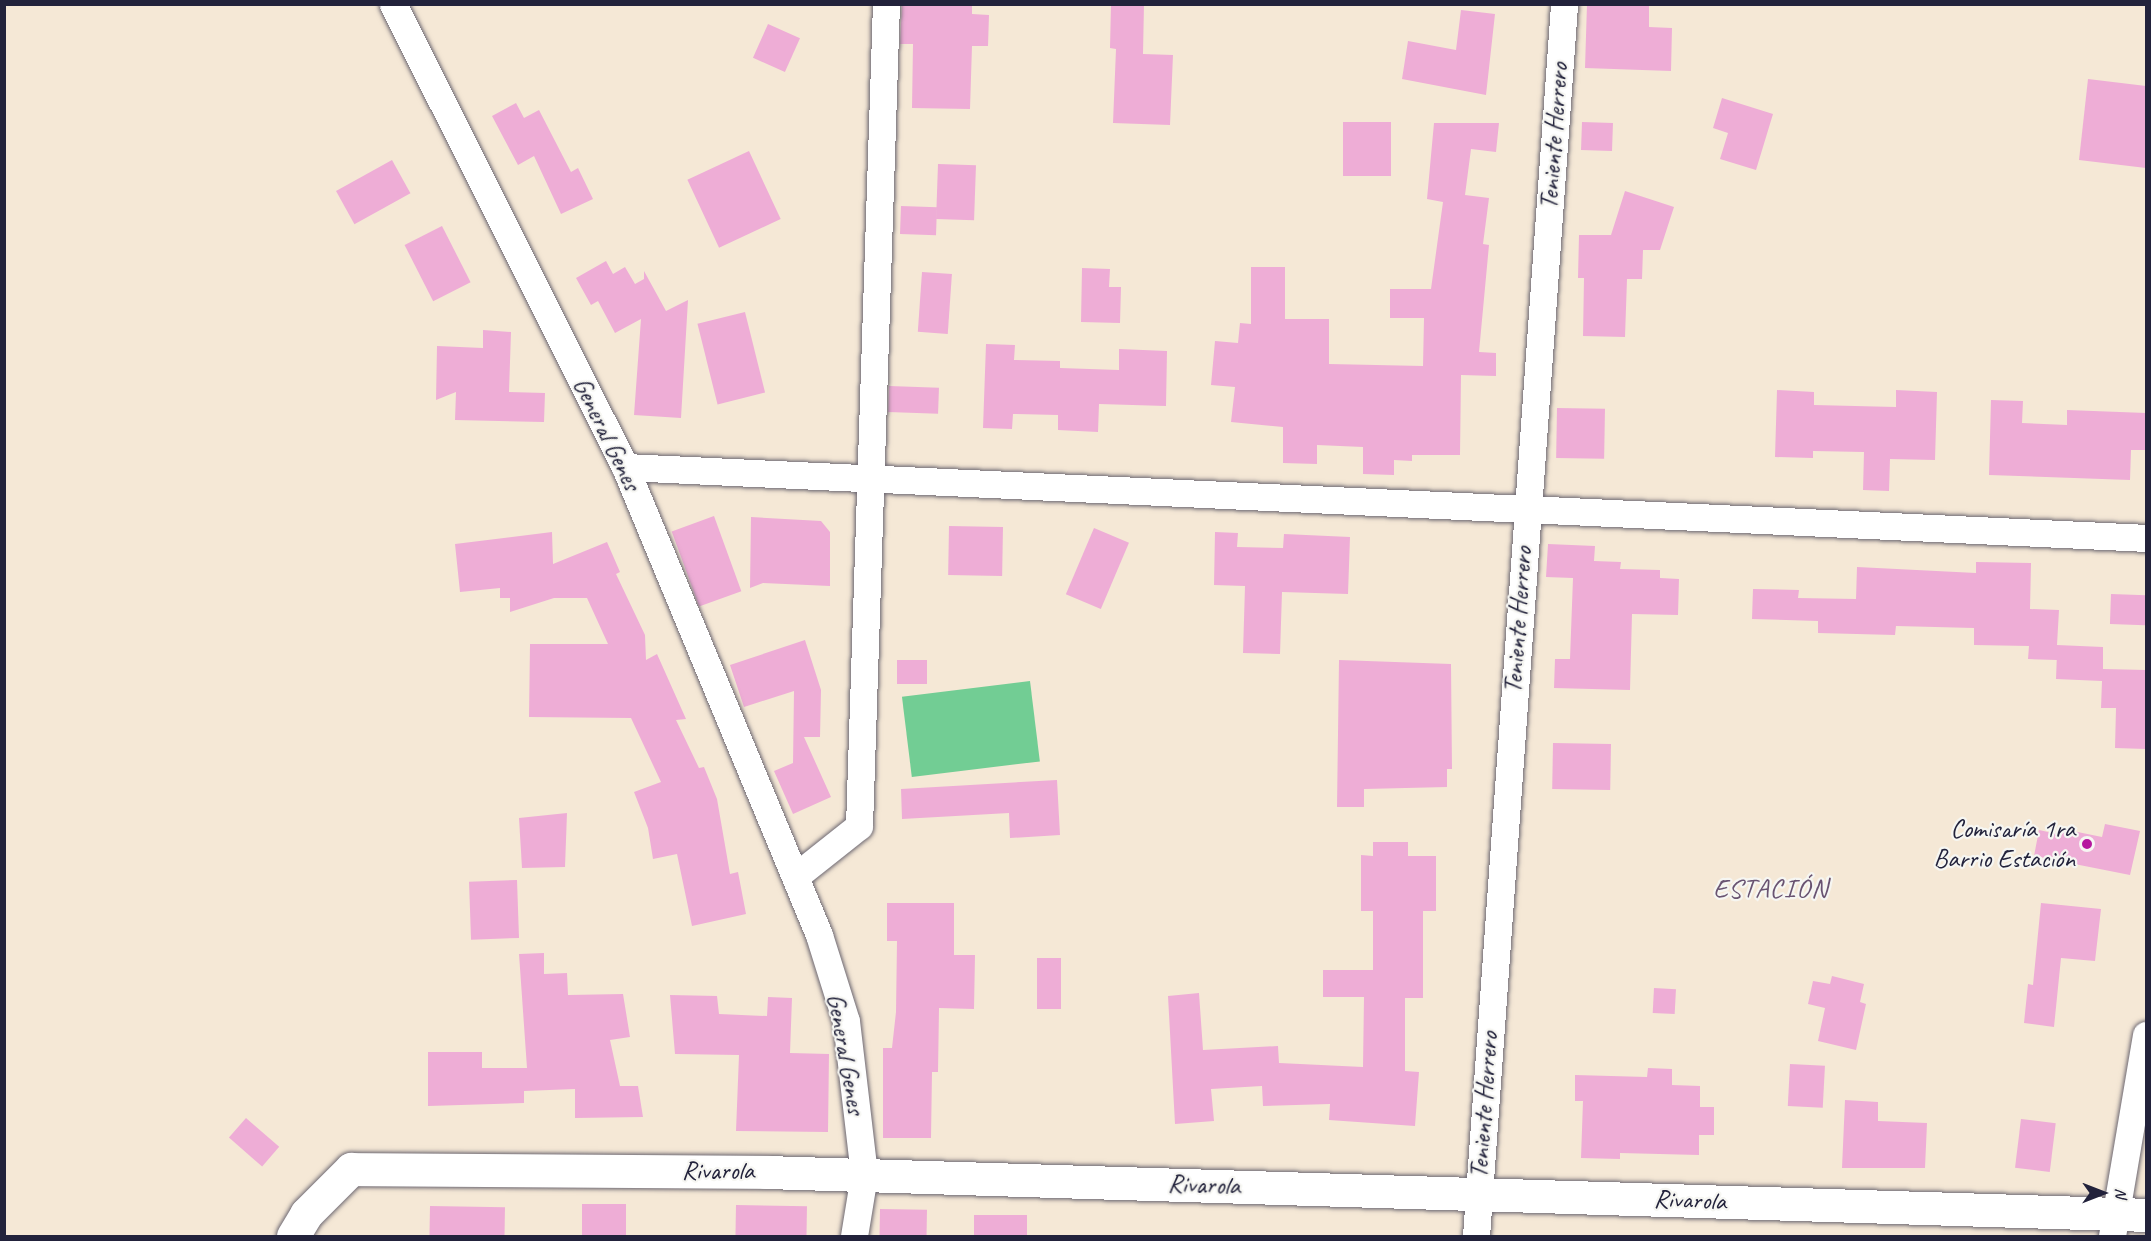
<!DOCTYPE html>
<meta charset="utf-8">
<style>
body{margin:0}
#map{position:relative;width:2151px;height:1241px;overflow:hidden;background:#f5e8d6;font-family:Caveat,sans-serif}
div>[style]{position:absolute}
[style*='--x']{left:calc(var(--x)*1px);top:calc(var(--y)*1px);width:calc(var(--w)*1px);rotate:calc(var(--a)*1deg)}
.green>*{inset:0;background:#72cd94;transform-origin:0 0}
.building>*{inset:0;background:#eeadd6;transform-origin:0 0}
.roads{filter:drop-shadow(0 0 2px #6c6771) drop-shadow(0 0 2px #6c6771)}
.minor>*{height:27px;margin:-13.5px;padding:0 13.5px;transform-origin:13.5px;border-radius:13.5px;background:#fff}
.tertiary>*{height:33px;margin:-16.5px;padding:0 16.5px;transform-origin:16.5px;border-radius:16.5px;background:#fff}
.dots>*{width:16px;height:16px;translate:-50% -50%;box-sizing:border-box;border:3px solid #f6f6f2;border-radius:50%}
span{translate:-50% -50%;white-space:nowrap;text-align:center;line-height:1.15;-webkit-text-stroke:4.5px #f6f6f2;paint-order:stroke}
.street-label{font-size:26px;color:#22223b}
.poi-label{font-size:26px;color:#22223b}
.right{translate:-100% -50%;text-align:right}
.neighbourhood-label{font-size:27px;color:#695371;letter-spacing:1.5px}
.frame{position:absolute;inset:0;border:6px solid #22223b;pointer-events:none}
.north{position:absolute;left:2073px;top:1163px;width:60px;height:60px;-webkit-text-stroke:4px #f6f6f2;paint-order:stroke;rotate:90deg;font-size:16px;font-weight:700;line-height:24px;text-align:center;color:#22223b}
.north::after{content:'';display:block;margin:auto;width:21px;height:27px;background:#22223b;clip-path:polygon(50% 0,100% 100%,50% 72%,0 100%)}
</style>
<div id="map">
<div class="green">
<i style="left:1030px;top:681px;width:81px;height:129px;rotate:83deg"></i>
</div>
<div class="building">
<i style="clip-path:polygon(902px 4px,972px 4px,972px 14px,989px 15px,988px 46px,972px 46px,970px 109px,912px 108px,913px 44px,900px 44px)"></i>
<i style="clip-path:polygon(1111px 4px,1144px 4px,1143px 54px,1173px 55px,1170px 125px,1113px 123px,1116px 49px,1110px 48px)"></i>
<i style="clip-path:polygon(1587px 4px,1649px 4px,1649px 27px,1672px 28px,1671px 71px,1585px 68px)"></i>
<i style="clip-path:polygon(1461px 10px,1495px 14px,1486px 95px,1402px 79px,1408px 41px,1456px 50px)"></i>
<i style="left:768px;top:24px;width:35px;height:37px;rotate:24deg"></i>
<i style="clip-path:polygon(2088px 79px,2146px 86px,2146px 168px,2079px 160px)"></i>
<i style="clip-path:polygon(1722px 98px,1773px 114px,1756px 170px,1720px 159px,1728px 133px,1713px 128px)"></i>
<i style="clip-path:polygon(516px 103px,524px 118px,539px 110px,571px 172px,578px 168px,593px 199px,561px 214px,534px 156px,518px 165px,492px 116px)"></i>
<i style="left:1343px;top:122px;width:48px;height:54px"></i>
<i style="left:1582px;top:122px;width:31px;height:28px;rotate:2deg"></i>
<i style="clip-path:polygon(1434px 123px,1499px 123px,1496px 152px,1471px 149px,1465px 195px,1489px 198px,1483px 244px,1489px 245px,1479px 352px,1496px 353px,1496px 376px,1461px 375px,1460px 455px,1412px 455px,1412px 461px,1394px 460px,1394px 475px,1363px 474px,1363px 447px,1317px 445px,1317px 464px,1283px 463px,1283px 427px,1231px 422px,1235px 387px,1211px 385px,1215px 341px,1238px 343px,1240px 323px,1251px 324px,1251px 267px,1285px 267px,1285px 319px,1329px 319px,1329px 364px,1423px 366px,1424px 318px,1390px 318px,1390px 289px,1431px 289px,1443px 202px,1427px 199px)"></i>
<i style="left:749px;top:151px;width:75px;height:68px;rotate:65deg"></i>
<i style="left:392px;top:160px;width:38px;height:64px;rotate:61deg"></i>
<i style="left:938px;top:164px;width:38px;height:55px;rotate:2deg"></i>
<i style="clip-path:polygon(1625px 191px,1674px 207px,1660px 250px,1643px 250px,1642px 279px,1627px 279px,1625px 337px,1583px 336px,1584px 278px,1578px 278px,1579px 235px,1611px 235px)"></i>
<i style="left:901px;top:206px;width:36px;height:28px;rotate:2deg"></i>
<i style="left:442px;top:226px;width:63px;height:42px;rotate:63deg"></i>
<i style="clip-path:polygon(606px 261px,613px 274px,625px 267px,635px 284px,644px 279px,644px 271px,666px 311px,688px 300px,681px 418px,634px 415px,641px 319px,615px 333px,598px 301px,591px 305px,576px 278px)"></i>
<i style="clip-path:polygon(1082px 268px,1110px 269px,1109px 287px,1121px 287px,1120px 323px,1081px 322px)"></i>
<i style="left:922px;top:272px;width:30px;height:60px;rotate:4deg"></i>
<i style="left:745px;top:312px;width:83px;height:49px;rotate:76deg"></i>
<i style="clip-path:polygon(483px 330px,511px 332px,509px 392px,545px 393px,544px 422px,455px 420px,456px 392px,436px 400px,437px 346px,483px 348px)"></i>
<i style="clip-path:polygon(986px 344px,1015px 345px,1014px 360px,1060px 361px,1060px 368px,1119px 370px,1119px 349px,1167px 351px,1166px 406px,1099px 404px,1098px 432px,1058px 430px,1058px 415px,1013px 414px,1012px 429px,983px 428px)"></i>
<i style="left:889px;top:386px;width:50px;height:26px;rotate:2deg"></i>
<i style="clip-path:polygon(1777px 390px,1814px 392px,1814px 405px,1896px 407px,1896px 390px,1937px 392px,1935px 460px,1890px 459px,1889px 491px,1863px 490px,1864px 452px,1813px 451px,1813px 458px,1775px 457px)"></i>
<i style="clip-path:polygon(1991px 400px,2023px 401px,2022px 423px,2067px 425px,2067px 410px,2146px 413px,2146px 450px,2131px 450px,2130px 480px,1989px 475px)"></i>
<i style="left:1557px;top:408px;width:48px;height:50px;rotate:1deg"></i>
<i style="left:714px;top:516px;width:80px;height:45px;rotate:70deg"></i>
<i style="clip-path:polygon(751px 517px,821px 521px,830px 532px,830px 586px,763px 583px,750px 588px)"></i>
<i style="left:949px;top:526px;width:54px;height:49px;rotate:1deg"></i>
<i style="left:1094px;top:528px;width:38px;height:72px;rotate:23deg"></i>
<i style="clip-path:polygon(552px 532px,553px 564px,607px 542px,620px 572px,616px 574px,645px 635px,646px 660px,657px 654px,686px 719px,676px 720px,699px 768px,704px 767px,717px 799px,730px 874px,738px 872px,746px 914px,692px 926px,677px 854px,653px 859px,648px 828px,634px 792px,661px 782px,631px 718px,529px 717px,530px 644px,608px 644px,587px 598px,554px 598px,510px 612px,510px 598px,500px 598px,500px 588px,460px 592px,455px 544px)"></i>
<i style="clip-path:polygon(1215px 532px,1238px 533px,1237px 547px,1283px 548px,1284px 534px,1350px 537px,1348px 594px,1282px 592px,1280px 654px,1243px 653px,1245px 586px,1214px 585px)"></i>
<i style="clip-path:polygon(1548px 544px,1595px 546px,1594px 561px,1621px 562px,1620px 569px,1660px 570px,1660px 578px,1679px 579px,1678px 615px,1632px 614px,1630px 690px,1554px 688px,1555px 659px,1570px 659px,1573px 578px,1546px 577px)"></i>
<i style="clip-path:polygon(1976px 562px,2031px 563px,2030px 609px,2059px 610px,2057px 645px,2103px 647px,2103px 669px,2146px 670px,2146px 749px,2115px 748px,2116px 708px,2101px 708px,2102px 681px,2056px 679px,2057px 653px,2057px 660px,2028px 659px,2029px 646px,1974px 645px,1974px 628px,1896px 626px,1895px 635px,1818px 633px,1818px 621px,1752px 619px,1753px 589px,1799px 590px,1798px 598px,1856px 599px,1857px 567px,1976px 573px)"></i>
<i style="left:2111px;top:594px;width:35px;height:30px;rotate:2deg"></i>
<i style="clip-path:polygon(805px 640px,821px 690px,820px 737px,804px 737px,831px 797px,793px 814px,774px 771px,793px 763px,794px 691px,744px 707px,730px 665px)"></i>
<i style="left:897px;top:660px;width:30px;height:24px"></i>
<i style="clip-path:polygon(1339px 660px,1451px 664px,1452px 769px,1447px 769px,1447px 787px,1364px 789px,1364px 807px,1337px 807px)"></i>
<i style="left:1553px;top:743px;width:58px;height:46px;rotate:1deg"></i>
<i style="clip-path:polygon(1057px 780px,1060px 835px,1010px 838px,1009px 813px,902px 819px,901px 789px)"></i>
<i style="clip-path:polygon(567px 813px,565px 867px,522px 868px,519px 818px)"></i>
<i style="clip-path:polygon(2105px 824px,2140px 831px,2130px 875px,2034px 856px,2039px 830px,2062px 835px,2063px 829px,2102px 837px)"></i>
<i style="clip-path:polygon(1373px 842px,1408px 842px,1408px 856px,1436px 856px,1436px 911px,1423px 911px,1423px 998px,1405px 998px,1405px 1071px,1419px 1072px,1415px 1126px,1329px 1120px,1330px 1104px,1263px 1106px,1262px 1086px,1211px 1089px,1214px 1121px,1175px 1124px,1168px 996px,1199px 993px,1203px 1050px,1278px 1046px,1279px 1063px,1363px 1067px,1364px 997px,1323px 997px,1323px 970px,1373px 970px,1373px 911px,1361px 911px,1361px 855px,1373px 856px)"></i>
<i style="left:517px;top:880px;width:58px;height:48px;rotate:88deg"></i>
<i style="clip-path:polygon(887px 903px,954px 903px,954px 955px,975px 955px,974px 1009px,939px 1008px,938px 1072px,932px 1072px,931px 1138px,883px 1138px,883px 1048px,892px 1048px,896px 1012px,897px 941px,887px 941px)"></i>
<i style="clip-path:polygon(2041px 903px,2101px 909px,2095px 961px,2061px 958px,2054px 1027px,2024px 1023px,2028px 984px,2033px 985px)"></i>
<i style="clip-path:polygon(544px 953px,544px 974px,567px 973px,568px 995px,623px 994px,630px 1037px,610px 1040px,620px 1086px,638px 1086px,643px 1117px,575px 1118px,575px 1089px,524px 1091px,524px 1103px,428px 1106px,428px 1052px,482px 1052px,482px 1068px,527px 1068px,519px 954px)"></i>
<i style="left:1037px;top:958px;width:24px;height:51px"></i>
<i style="clip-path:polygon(1832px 976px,1864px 984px,1860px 1002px,1866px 1004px,1856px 1050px,1818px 1041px,1825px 1008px,1808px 1004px,1813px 981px,1830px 984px)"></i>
<i style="left:1654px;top:988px;width:22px;height:25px;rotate:3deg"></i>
<i style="clip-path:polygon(670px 995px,717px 996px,719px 1014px,767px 1016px,768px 997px,792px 998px,790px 1053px,829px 1054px,828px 1132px,736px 1131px,739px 1055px,675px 1054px)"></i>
<i style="left:1790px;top:1064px;width:35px;height:42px;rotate:3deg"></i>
<i style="clip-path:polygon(1648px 1068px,1672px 1069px,1672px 1085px,1700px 1086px,1700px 1107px,1714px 1107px,1714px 1135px,1699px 1135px,1699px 1155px,1620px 1153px,1620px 1159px,1581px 1158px,1583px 1101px,1575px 1101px,1575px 1075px,1647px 1077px)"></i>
<i style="clip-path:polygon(1845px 1100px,1878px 1102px,1878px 1121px,1927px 1123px,1925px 1168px,1842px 1168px)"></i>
<i style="left:246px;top:1118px;width:44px;height:26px;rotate:41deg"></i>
<i style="left:2021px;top:1119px;width:35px;height:49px;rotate:7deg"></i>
<i style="left:626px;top:1204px;width:32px;height:44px;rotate:90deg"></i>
<i style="left:736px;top:1205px;width:71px;height:31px;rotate:1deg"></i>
<i style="left:430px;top:1206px;width:75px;height:30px;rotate:1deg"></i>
<i style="left:880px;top:1209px;width:47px;height:27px;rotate:1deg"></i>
<i style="left:974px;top:1215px;width:53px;height:21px"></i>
</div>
<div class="roads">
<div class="minor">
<i style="--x:393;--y:4;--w:518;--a:63.39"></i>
<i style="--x:625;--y:467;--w:507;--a:67.48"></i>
<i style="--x:819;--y:935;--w:90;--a:72.6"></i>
<i style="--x:846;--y:1021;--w:155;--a:83.3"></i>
<i style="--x:864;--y:1175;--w:62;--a:99.3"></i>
<i style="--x:625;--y:467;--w:1523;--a:2.67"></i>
<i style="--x:796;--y:876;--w:80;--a:-38.4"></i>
<i style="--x:859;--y:826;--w:822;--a:-88.12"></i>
<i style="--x:1476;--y:1236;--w:1235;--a:-85.91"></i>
<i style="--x:2112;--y:1236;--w:204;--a:-80.4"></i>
</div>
<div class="tertiary">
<i style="--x:293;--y:1236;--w:26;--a:-59"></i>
<i style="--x:306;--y:1214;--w:64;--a:-45"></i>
<i style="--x:351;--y:1169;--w:415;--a:0.4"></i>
<i style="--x:766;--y:1172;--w:1381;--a:1.78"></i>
</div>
</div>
<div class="dots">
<i style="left:2087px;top:844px;background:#b5179e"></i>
</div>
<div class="street-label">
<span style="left:1554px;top:136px;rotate:-86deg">Teniente Herrero</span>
<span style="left:607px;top:434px;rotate:64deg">General Genes</span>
<span style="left:1518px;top:620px;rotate:-86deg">Teniente Herrero</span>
<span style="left:846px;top:1054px;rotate:80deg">General Genes</span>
<span style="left:1484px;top:1105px;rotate:-86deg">Teniente Herrero</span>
<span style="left:718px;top:1171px">Rivarola</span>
<span style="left:1204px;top:1185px;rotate:2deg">Rivarola</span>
<span style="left:1690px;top:1200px;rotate:2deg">Rivarola</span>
</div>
<div class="poi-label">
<span class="right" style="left:2075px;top:844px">Comisaría 1ra<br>Barrio Estación</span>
</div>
<div class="neighbourhood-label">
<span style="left:1771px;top:889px">ESTACIÓN</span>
</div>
<div class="frame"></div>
<div class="north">N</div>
</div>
